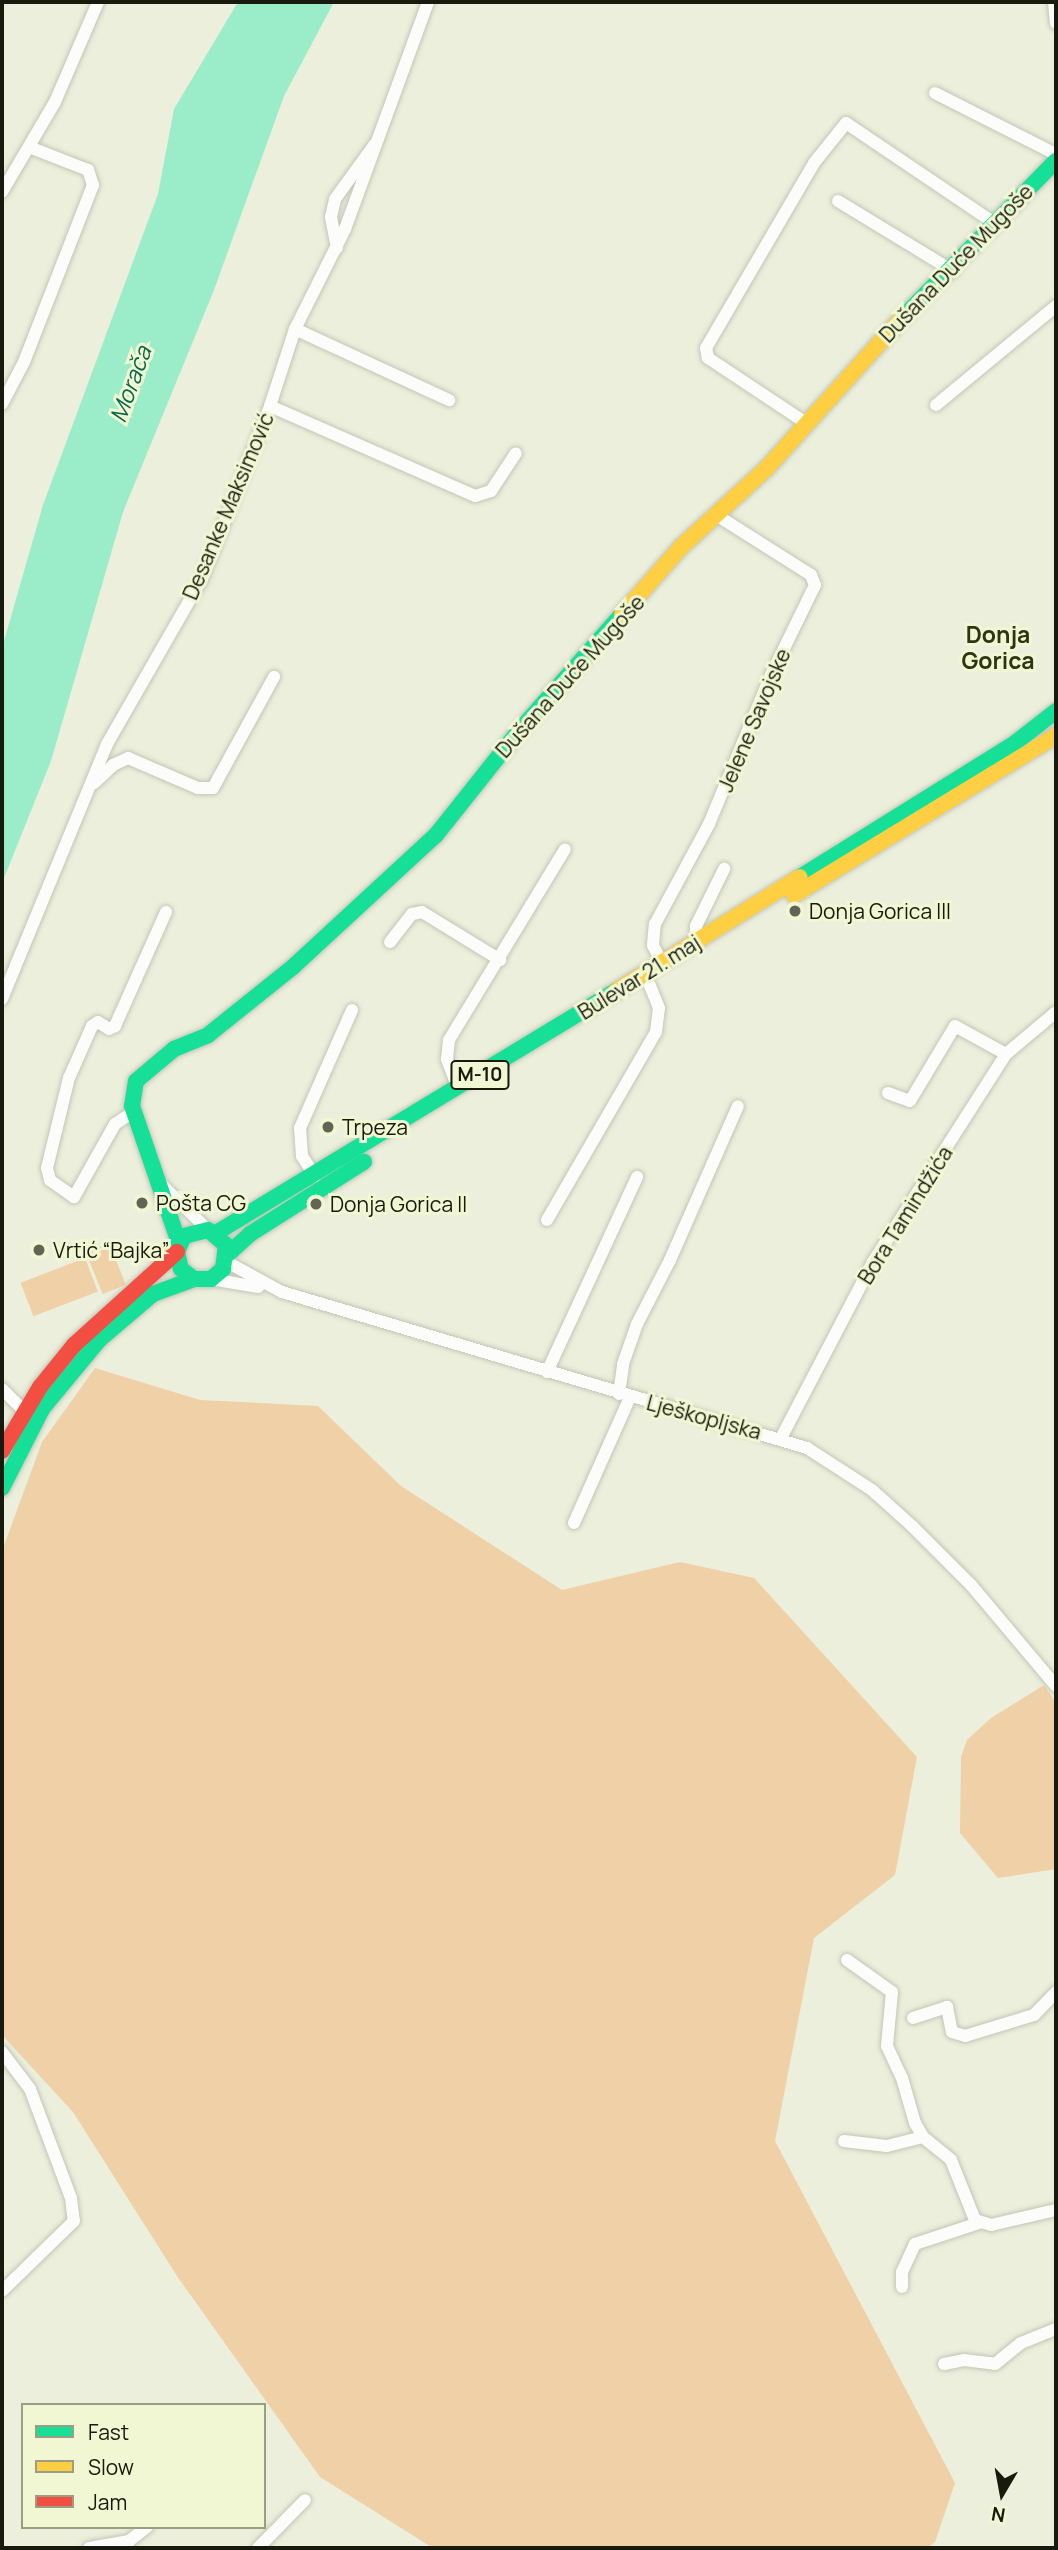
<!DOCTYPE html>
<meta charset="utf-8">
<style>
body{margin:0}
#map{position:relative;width:1058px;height:2550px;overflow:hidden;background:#ebefdb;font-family:Manrope,sans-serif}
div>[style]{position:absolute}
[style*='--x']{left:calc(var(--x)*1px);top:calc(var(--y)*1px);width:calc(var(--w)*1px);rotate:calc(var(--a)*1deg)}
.green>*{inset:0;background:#f0d0a6;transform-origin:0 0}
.water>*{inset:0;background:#9bedc9}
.roads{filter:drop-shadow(0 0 2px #c3c6b6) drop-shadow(0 0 2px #c3c6b6)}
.street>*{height:12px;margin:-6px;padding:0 6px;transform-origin:6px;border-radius:6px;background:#fcfdfa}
.fast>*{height:16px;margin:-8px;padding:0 8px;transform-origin:8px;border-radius:8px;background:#16e098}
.slow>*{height:16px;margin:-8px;padding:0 8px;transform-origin:8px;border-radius:8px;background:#ffcf43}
.jam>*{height:16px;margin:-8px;padding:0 8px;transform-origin:8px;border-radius:8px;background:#f24e42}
.dots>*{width:19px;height:19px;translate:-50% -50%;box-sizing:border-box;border:4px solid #f1f7d3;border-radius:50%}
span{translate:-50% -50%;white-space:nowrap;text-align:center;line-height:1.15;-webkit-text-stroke:6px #f1f7d3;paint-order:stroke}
.shield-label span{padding:2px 5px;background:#f1f7d3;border:2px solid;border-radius:5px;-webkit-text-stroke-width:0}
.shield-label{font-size:19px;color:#181a0d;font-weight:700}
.street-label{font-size:21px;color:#181a0d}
.poi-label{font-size:21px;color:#181a0d}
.left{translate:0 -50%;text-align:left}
.water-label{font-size:23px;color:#07674c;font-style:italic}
.neighbourhood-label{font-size:23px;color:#2f3314;font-weight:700}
.frame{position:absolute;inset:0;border:4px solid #181a0d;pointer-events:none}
.legend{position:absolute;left:21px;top:2403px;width:245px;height:126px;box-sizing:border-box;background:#f1f7d3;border:2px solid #9a9f84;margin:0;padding:9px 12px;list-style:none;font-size:21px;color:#181a0d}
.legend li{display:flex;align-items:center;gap:14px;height:35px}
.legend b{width:35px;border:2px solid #9a9f84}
.north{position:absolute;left:967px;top:2459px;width:70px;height:70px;-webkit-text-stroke:5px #f1f7d3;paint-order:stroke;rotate:190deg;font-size:19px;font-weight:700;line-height:28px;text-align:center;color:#181a0d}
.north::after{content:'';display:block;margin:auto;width:24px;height:32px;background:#181a0d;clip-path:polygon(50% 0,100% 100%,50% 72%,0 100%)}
</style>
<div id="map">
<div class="green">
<i style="left:109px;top:1243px;width:45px;height:25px;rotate:68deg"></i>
<i style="left:85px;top:1258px;width:36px;height:69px;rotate:69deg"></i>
<i style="clip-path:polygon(95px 1368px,200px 1400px,318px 1406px,401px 1486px,562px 1590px,680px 1562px,754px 1578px,917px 1757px,895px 1875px,814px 1938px,775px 2141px,955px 2483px,935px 2542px,927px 2548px,433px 2548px,320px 2477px,177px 2276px,73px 2112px,2px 2035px,2px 1551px,42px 1442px)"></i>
<i style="clip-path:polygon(1044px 1685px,1056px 1703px,1056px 1869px,998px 1878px,960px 1833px,961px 1757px,967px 1740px,991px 1718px)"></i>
</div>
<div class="water">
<i style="clip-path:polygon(238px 2px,334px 2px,284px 96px,214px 290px,123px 512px,51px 761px,2px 883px,2px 648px,43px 505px,158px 194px,174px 109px)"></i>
</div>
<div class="roads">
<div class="street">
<i style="--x:1054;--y:2;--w:21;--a:85"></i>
<i style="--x:935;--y:93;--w:136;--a:26.8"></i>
<i style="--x:2;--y:192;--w:104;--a:-59.5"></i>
<i style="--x:55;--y:102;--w:109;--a:-66.7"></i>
<i style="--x:838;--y:201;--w:135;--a:31.3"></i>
<i style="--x:337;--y:248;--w:32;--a:-101"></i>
<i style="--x:331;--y:217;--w:18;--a:-77"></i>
<i style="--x:335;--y:199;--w:68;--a:-54"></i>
<i style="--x:295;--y:329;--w:170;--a:24.8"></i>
<i style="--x:2;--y:404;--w:47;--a:-62.4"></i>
<i style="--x:24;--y:362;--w:190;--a:-68.7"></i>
<i style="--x:93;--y:185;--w:16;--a:-108"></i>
<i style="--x:88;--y:170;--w:63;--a:-158.7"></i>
<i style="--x:936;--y:405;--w:156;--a:-39.5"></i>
<i style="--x:270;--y:406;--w:224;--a:23.7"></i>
<i style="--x:475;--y:496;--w:17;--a:-17"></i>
<i style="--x:491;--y:491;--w:45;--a:-56.7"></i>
<i style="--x:806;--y:423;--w:118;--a:-146.4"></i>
<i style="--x:708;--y:358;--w:10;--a:-101"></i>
<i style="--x:706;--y:348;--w:214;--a:-59.7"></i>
<i style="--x:814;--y:163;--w:51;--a:-51.3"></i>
<i style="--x:846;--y:123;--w:181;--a:34"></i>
<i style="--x:94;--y:783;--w:26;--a:-43"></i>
<i style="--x:113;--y:765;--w:17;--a:-25"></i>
<i style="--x:128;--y:758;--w:76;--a:23.2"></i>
<i style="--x:198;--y:788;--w:15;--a:0"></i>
<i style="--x:213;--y:788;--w:127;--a:-61.2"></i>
<i style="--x:390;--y:942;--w:36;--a:-52"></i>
<i style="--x:412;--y:914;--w:10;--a:-11"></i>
<i style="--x:422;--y:912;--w:92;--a:31.6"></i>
<i style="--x:695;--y:942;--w:16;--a:-86"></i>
<i style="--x:696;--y:926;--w:64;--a:-63.8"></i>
<i style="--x:662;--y:963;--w:20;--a:-117"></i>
<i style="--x:653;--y:945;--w:21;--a:-85"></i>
<i style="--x:655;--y:924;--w:114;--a:-61.6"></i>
<i style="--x:709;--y:824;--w:161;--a:-67.4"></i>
<i style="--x:771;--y:675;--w:100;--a:-63.9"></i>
<i style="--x:815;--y:585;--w:11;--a:-112"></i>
<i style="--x:811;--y:575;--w:110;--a:-147.6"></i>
<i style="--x:2;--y:999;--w:276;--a:-67.6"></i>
<i style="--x:107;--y:744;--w:190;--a:-60.1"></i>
<i style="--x:202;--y:579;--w:186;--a:-68.5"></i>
<i style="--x:270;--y:406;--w:81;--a:-72"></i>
<i style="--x:295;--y:329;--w:112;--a:-63.4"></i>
<i style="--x:345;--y:229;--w:242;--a:-69.9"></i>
<i style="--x:458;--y:1088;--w:31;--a:-111"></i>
<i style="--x:447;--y:1059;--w:19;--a:-84"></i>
<i style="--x:449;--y:1040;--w:223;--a:-58.7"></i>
<i style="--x:888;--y:1093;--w:23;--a:20"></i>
<i style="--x:910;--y:1101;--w:87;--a:-59"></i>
<i style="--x:955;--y:1026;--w:58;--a:28.8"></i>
<i style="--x:133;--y:1112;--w:22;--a:146"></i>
<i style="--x:115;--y:1124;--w:84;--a:119.3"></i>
<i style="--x:74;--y:1197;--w:29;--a:-145"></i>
<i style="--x:50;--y:1180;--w:12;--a:-104"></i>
<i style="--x:47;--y:1168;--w:93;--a:-76.3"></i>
<i style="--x:69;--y:1078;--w:57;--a:-66.1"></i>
<i style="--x:92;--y:1026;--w:7;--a:-34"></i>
<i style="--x:98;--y:1022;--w:13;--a:32"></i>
<i style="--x:109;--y:1029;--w:7;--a:-27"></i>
<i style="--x:115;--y:1026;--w:125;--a:-65.9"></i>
<i style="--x:315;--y:1176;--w:24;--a:-123"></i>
<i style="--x:302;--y:1156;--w:28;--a:-94"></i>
<i style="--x:300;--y:1128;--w:129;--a:-66.2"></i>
<i style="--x:162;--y:1185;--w:64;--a:44.4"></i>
<i style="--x:547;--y:1220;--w:217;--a:-59.9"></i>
<i style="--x:656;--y:1032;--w:24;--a:-83"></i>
<i style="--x:659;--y:1008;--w:24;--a:-112"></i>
<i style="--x:227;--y:1262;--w:63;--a:28.6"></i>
<i style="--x:282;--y:1292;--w:548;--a:16.55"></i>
<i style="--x:807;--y:1448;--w:77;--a:32.9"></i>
<i style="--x:872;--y:1490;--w:54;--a:42"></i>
<i style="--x:912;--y:1526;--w:83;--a:45"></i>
<i style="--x:971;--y:1585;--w:132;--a:49.9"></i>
<i style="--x:211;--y:1279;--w:48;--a:9.7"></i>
<i style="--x:547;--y:1372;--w:215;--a:-65.2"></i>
<i style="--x:2;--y:1389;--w:33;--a:45"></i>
<i style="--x:619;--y:1394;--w:30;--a:-82"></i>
<i style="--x:623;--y:1364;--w:42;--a:-70.7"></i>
<i style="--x:637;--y:1324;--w:72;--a:-62.7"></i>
<i style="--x:670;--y:1260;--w:168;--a:-66.2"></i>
<i style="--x:781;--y:1438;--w:199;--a:-62.4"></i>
<i style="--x:873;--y:1262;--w:247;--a:-57.4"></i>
<i style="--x:1006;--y:1054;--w:65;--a:-40"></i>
<i style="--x:574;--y:1523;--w:138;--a:-66"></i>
<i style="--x:847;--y:1960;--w:55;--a:35.4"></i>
<i style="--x:892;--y:1992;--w:54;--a:95.3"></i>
<i style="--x:887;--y:2046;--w:35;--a:65"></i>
<i style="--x:902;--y:2078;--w:47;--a:73.9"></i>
<i style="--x:915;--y:2123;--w:16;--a:60"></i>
<i style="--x:923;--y:2137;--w:36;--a:39"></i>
<i style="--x:951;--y:2160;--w:65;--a:68.2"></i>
<i style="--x:975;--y:2220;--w:17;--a:17"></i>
<i style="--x:991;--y:2225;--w:67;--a:-13"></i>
<i style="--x:913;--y:2018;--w:36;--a:-18"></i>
<i style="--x:947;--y:2007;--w:25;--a:79"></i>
<i style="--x:952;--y:2032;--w:14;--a:17"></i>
<i style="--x:965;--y:2036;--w:72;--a:-16.9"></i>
<i style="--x:1034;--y:2015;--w:32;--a:-46"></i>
<i style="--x:2;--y:2052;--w:46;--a:52.9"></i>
<i style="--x:30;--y:2089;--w:116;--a:69.4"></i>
<i style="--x:71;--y:2198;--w:23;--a:83"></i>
<i style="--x:74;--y:2221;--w:100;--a:135.8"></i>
<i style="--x:844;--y:2141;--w:43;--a:6.6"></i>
<i style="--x:887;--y:2146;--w:37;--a:-14"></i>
<i style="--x:902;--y:2287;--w:15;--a:-90"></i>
<i style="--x:902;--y:2272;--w:31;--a:-65"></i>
<i style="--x:915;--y:2244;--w:67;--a:-18.2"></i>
<i style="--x:944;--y:2364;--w:20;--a:-11"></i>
<i style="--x:964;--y:2360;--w:31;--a:7"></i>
<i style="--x:995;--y:2364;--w:33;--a:-39"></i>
<i style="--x:1021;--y:2343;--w:38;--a:-22"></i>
<i style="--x:89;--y:2548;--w:41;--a:-9.9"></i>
<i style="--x:129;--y:2541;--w:23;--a:-38"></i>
<i style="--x:258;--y:2548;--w:67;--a:-45.6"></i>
</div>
<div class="fast">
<i style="--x:904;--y:316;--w:217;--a:-45.6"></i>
<i style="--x:800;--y:877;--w:253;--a:-31.9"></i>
<i style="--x:1015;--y:743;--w:52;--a:-38"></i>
<i style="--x:216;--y:1233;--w:468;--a:-31.2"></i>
<i style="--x:179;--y:1243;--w:145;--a:-108.9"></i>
<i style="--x:132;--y:1106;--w:25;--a:-81"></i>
<i style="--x:136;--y:1081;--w:50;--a:-40.1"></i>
<i style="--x:174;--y:1049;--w:37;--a:-22"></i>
<i style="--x:208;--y:1035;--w:110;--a:-38.7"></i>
<i style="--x:294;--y:966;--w:193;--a:-42.7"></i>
<i style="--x:436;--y:835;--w:132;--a:-51.5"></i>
<i style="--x:518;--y:732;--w:157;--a:-48.6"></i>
<i style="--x:228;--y:1254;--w:30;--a:-42"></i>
<i style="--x:250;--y:1234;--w:135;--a:-32.3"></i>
<i style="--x:2;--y:1488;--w:89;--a:-63.1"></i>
<i style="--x:42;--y:1409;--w:89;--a:-50.4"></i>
<i style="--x:99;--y:1340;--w:71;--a:-40.4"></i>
<i style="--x:153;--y:1294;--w:44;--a:-20.1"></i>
<i style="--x:194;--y:1279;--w:17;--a:0"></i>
<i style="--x:211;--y:1279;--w:16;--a:-40"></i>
<i style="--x:223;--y:1269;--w:24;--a:-83"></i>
<i style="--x:226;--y:1245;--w:23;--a:-140"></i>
<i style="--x:208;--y:1230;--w:25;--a:166"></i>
<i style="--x:184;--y:1236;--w:17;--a:114"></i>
<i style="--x:177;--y:1252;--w:17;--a:77"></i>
<i style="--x:181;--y:1269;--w:16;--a:38"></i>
</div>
<div class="slow">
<i style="--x:622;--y:614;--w:89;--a:-48.6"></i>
<i style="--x:681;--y:547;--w:117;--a:-42.6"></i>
<i style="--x:767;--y:468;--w:205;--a:-48"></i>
<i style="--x:794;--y:895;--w:306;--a:-31.3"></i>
<i style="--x:616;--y:991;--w:216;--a:-31.8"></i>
</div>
<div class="jam">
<i style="--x:2;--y:1451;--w:74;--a:-59.3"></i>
<i style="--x:40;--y:1387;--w:54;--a:-51"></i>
<i style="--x:74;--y:1345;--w:139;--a:-42.1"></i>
</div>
</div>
<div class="dots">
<i style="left:795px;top:911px;background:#626555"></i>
<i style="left:328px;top:1127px;background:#626555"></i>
<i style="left:142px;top:1203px;background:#626555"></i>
<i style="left:316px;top:1204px;background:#626555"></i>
<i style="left:39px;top:1250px;background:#626555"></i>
</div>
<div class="shield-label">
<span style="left:480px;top:1075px">M-10</span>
</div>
<div class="street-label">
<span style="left:956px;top:263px;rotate:-46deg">Dušana Duće Mugoše</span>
<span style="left:228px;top:506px;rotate:-67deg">Desanke Maksimović</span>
<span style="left:570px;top:676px;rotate:-48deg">Dušana Duće Mugoše</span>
<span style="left:754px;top:720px;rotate:-67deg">Jelene Savojske</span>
<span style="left:639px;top:977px;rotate:-32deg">Bulevar 21. maj</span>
<span style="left:905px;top:1215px;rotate:-58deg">Bora Tamindžića</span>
<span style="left:704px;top:1417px;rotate:15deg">Lješkopljska</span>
</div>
<div class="poi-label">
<span class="left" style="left:809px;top:911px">Donja Gorica III</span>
<span class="left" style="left:342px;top:1127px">Trpeza</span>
<span class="left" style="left:156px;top:1203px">Pošta CG</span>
<span class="left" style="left:330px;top:1204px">Donja Gorica II</span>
<span class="left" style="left:53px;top:1250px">Vrtić “Bajka”</span>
</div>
<div class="water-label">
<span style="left:130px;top:384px;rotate:-70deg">Morača</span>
</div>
<div class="neighbourhood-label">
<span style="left:998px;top:647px">Donja<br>Gorica</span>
</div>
<div class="frame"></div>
<ul class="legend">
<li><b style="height:9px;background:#16e098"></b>Fast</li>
<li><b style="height:9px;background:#ffcf43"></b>Slow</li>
<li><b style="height:9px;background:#f24e42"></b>Jam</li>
</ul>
<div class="north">N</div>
</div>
